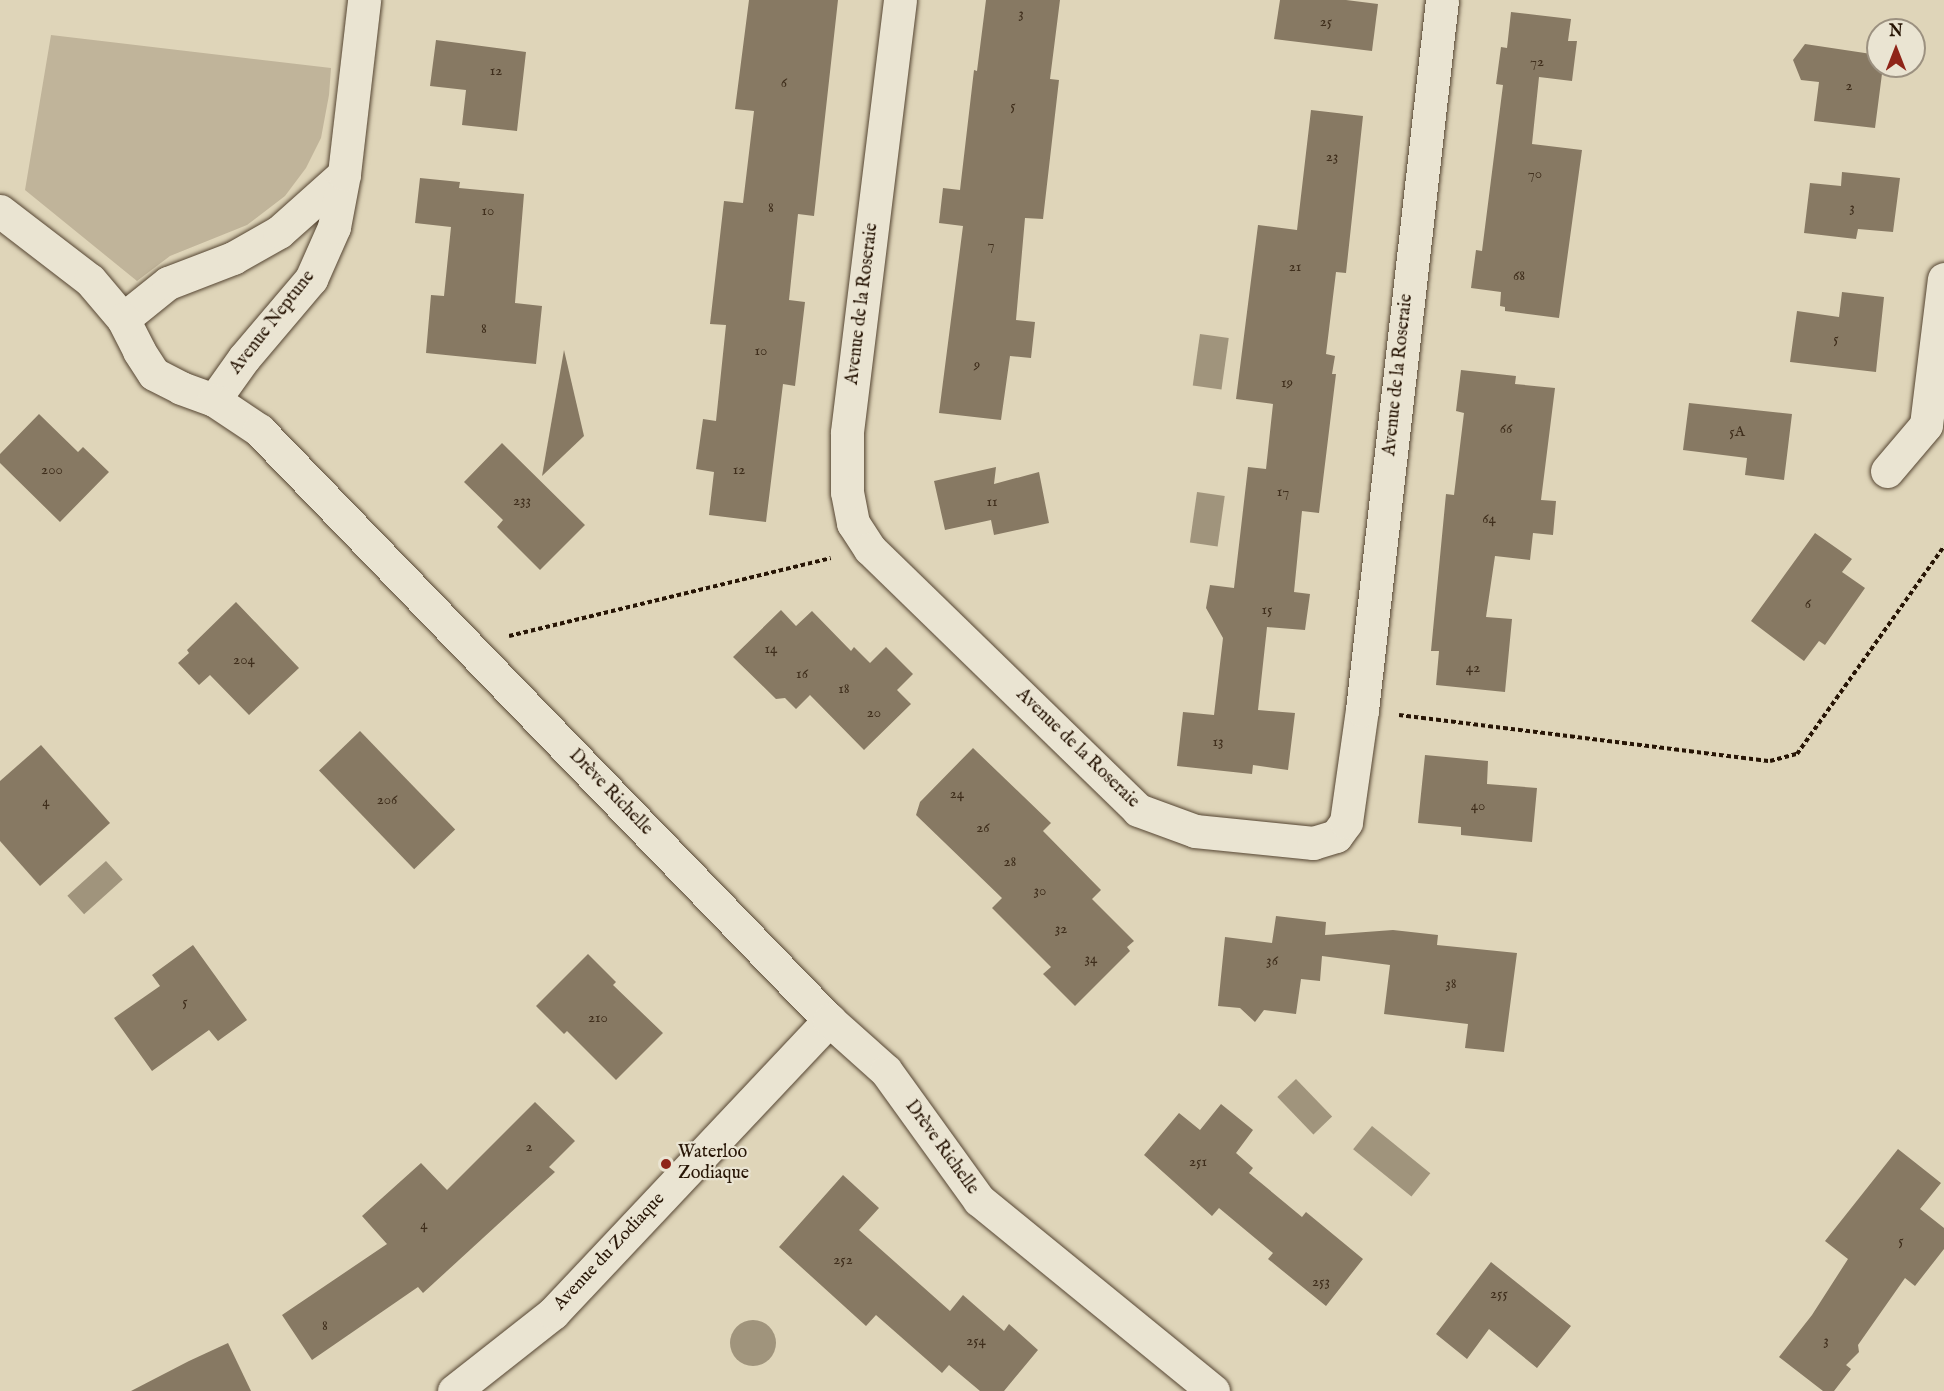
<!DOCTYPE html>
<meta charset="utf-8">
<style>
body{margin:0}
#map{position:relative;width:1944px;height:1391px;overflow:hidden;background:#dfd5b9;font-family:"IM FELL English",serif}
div>[style]{position:absolute}
[style*='--x']{left:calc(var(--x)*1px);top:calc(var(--y)*1px);width:calc(var(--w)*1px);rotate:calc(var(--a)*1deg)}
.green>*{inset:0;background:#c0b49a}
.water>*{inset:0;background:#a0947c;transform-origin:0 0}
.round{border-radius:50%}
.building>*{inset:0;background:#877963;transform-origin:0 0}
.path>*{height:4px;margin-top:-2px;transform-origin:0;background:repeating-linear-gradient(90deg,#271505 0 4.5px,transparent 0 7.5px)}
.roads{filter:drop-shadow(0 0 2px #554532) drop-shadow(0 0 2px #554532)}
.minor>*{height:33px;margin:-16.5px;padding:0 16.5px;transform-origin:16.5px;border-radius:16.5px;background:#eae4d2}
.tertiary>*{height:33px;margin:-16.5px;padding:0 16.5px;transform-origin:16.5px;border-radius:16.5px;background:#eae4d2}
.dots>*{width:16px;height:16px;translate:-50% -50%;box-sizing:border-box;border:3px solid #eae4d2;border-radius:50%}
span{translate:-50% -50%;white-space:nowrap;text-align:center;line-height:1.15;-webkit-text-stroke:4.5px #eae4d2;paint-order:stroke}
.number-label{font-size:15px;color:#3f2e1c}
.number-label span{-webkit-text-stroke-width:0}
.street-label{font-size:18px;color:#271505}
.poi-label{font-size:18px;color:#271505}
.left{translate:0 -50%;text-align:left}
.north{position:absolute;left:1866px;top:18px;width:60px;height:60px;box-sizing:border-box;background:#eae4d2;border:2px solid #9c9180;border-radius:50%;rotate:0deg;font-size:16px;font-weight:700;line-height:24px;text-align:center;color:#271505}
.north::after{content:'';display:block;margin:auto;width:21px;height:27px;background:#8f2418;clip-path:polygon(50% 0,100% 100%,50% 72%,0 100%)}
</style>
<div id="map">
<div class="green">
<i style="clip-path:polygon(51px 35px,331px 68px,329px 95px,321px 138px,306px 168px,285px 196px,247px 225px,170px 256px,137px 281px,25px 190px)"></i>
</div>
<div class="water">
<i style="left:1200px;top:334px;width:29px;height:52px;rotate:8deg"></i>
<i style="left:1197px;top:492px;width:28px;height:51px;rotate:8deg"></i>
<i style="left:106px;top:861px;width:25px;height:52px;rotate:48deg"></i>
<i style="left:1296px;top:1079px;width:52px;height:26px;rotate:46deg"></i>
<i style="left:1372px;top:1126px;width:75px;height:30px;rotate:39deg"></i>
<i class="round" style="left:730px;top:1320px;width:46px;height:46px"></i>
</div>
<div class="building">
<i style="clip-path:polygon(749px 0,838px 0,814px 216px,798px 214px,789px 300px,805px 302px,795px 386px,783px 384px,766px 522px,709px 515px,714px 472px,696px 469px,703px 419px,716px 421px,726px 325px,710px 324px,724px 201px,743px 203px,754px 111px,735px 109px)"></i>
<i style="clip-path:polygon(986px 0,1060px 0,1050px 79px,1059px 80px,1043px 219px,1025px 218px,1016px 320px,1035px 322px,1031px 358px,1010px 356px,1001px 420px,939px 413px,963px 226px,939px 223px,943px 188px,960px 190px,974px 70px,977px 71px)"></i>
<i style="clip-path:polygon(1280px 0,1346px 0,1378px 4px,1372px 51px,1274px 39px)"></i>
<i style="clip-path:polygon(1511px 12px,1571px 19px,1568px 41px,1577px 41px,1572px 81px,1539px 77px,1532px 144px,1582px 150px,1559px 318px,1505px 311px,1505px 307px,1500px 306px,1501px 292px,1471px 288px,1476px 250px,1482px 251px,1503px 85px,1496px 84px,1501px 47px,1507px 48px)"></i>
<i style="clip-path:polygon(436px 40px,526px 52px,517px 131px,462px 125px,466px 90px,430px 86px)"></i>
<i style="clip-path:polygon(1805px 44px,1878px 55px,1878px 66px,1883px 66px,1875px 128px,1814px 121px,1819px 82px,1801px 80px,1793px 60px)"></i>
<i style="clip-path:polygon(1311px 110px,1363px 116px,1346px 273px,1336px 272px,1326px 354px,1335px 356px,1332px 374px,1336px 374px,1319px 513px,1302px 511px,1294px 592px,1310px 594px,1305px 630px,1267px 627px,1258px 710px,1295px 713px,1288px 770px,1253px 765px,1252px 774px,1177px 766px,1183px 712px,1214px 715px,1223px 638px,1206px 608px,1210px 585px,1234px 588px,1248px 467px,1266px 469px,1273px 404px,1236px 399px,1258px 225px,1297px 230px)"></i>
<i style="clip-path:polygon(1842px 172px,1900px 178px,1893px 232px,1858px 229px,1856px 239px,1804px 233px,1810px 183px,1841px 186px)"></i>
<i style="clip-path:polygon(420px 178px,460px 182px,459px 188px,524px 194px,515px 303px,542px 306px,536px 364px,426px 353px,431px 295px,444px 296px,451px 227px,415px 223px)"></i>
<i style="clip-path:polygon(1842px 292px,1884px 297px,1876px 372px,1790px 362px,1797px 311px,1839px 317px)"></i>
<i style="clip-path:polygon(564px 350px,584px 436px,542px 476px)"></i>
<i style="clip-path:polygon(1461px 370px,1516px 376px,1515px 384px,1555px 388px,1541px 500px,1556px 501px,1553px 535px,1533px 533px,1530px 560px,1495px 556px,1486px 617px,1512px 619px,1505px 692px,1436px 685px,1439px 651px,1431px 651px,1446px 494px,1454px 495px,1464px 413px,1456px 411px)"></i>
<i style="clip-path:polygon(1689px 403px,1792px 414px,1784px 480px,1745px 475px,1747px 458px,1683px 450px)"></i>
<i style="clip-path:polygon(39px 414px,78px 452px,83px 447px,109px 472px,60px 522px,0 463px,0 454px)"></i>
<i style="clip-path:polygon(502px 443px,585px 525px,540px 570px,497px 527px,503px 520px,464px 482px)"></i>
<i style="clip-path:polygon(996px 467px,994px 484px,1039px 472px,1049px 523px,994px 535px,991px 520px,945px 530px,934px 481px)"></i>
<i style="clip-path:polygon(1815px 533px,1852px 559px,1842px 572px,1865px 588px,1825px 645px,1819px 641px,1804px 661px,1751px 621px)"></i>
<i style="clip-path:polygon(236px 602px,299px 668px,249px 715px,210px 675px,199px 685px,178px 663px,189px 653px,187px 650px)"></i>
<i style="clip-path:polygon(781px 610px,796px 626px,812px 611px,851px 651px,854px 647px,870px 663px,886px 647px,913px 674px,897px 690px,911px 704px,864px 750px,810px 695px,796px 709px,785px 698px,776px 699px,733px 657px)"></i>
<i style="left:360px;top:731px;width:137px;height:57px;rotate:46deg"></i>
<i style="clip-path:polygon(41px 745px,110px 823px,40px 886px,0 841px,0 781px)"></i>
<i style="clip-path:polygon(973px 748px,1051px 823px,1043px 831px,1101px 890px,1092px 899px,1134px 941px,1127px 947px,1130px 951px,1075px 1006px,1043px 974px,1051px 967px,992px 908px,1002px 898px,916px 815px,920px 802px)"></i>
<i style="clip-path:polygon(1425px 755px,1488px 761px,1487px 784px,1537px 788px,1532px 842px,1461px 835px,1461px 827px,1418px 823px)"></i>
<i style="clip-path:polygon(1276px 916px,1326px 922px,1325px 935px,1393px 930px,1438px 935px,1437px 945px,1517px 953px,1504px 1052px,1465px 1048px,1468px 1024px,1384px 1014px,1390px 965px,1322px 956px,1320px 981px,1301px 979px,1296px 1014px,1264px 1010px,1255px 1022px,1240px 1008px,1218px 1006px,1225px 937px,1272px 943px)"></i>
<i style="clip-path:polygon(193px 945px,247px 1020px,218px 1041px,209px 1030px,152px 1071px,114px 1018px,160px 986px,152px 975px)"></i>
<i style="clip-path:polygon(588px 954px,616px 982px,613px 985px,663px 1033px,616px 1080px,567px 1031px,564px 1034px,536px 1006px)"></i>
<i style="clip-path:polygon(535px 1102px,575px 1141px,549px 1167px,555px 1172px,423px 1293px,418px 1287px,312px 1360px,282px 1315px,387px 1244px,362px 1216px,421px 1163px,447px 1190px)"></i>
<i style="clip-path:polygon(1221px 1104px,1253px 1130px,1236px 1153px,1253px 1168px,1249px 1173px,1302px 1217px,1306px 1212px,1363px 1259px,1326px 1306px,1268px 1259px,1273px 1253px,1219px 1208px,1212px 1216px,1144px 1155px,1179px 1113px,1200px 1130px)"></i>
<i style="clip-path:polygon(1898px 1149px,1941px 1183px,1920px 1209px,1944px 1228px,1944px 1249px,1915px 1286px,1905px 1278px,1858px 1345px,1859px 1352px,1846px 1365px,1851px 1369px,1834px 1391px,1823px 1391px,1779px 1357px,1812px 1315px,1848px 1259px,1825px 1241px)"></i>
<i style="clip-path:polygon(843px 1175px,879px 1208px,859px 1230px,950px 1311px,963px 1295px,1004px 1331px,1009px 1324px,1038px 1350px,1004px 1391px,980px 1391px,949px 1365px,942px 1373px,876px 1315px,866px 1326px,779px 1247px)"></i>
<i style="clip-path:polygon(1491px 1262px,1571px 1326px,1537px 1368px,1489px 1329px,1467px 1359px,1436px 1334px)"></i>
<i style="clip-path:polygon(228px 1343px,251px 1391px,131px 1391px,189px 1361px)"></i>
</div>
<div class="path">
<i style="--x:509;--y:636;--w:331;--a:-13.6"></i>
<i style="--x:1399;--y:715;--w:374;--a:7.1"></i>
<i style="--x:1770;--y:761;--w:28;--a:-15"></i>
<i style="--x:1797;--y:754;--w:255;--a:-54.7"></i>
</div>
<div class="roads">
<div class="minor">
<i style="--x:900;--y:0;--w:436;--a:97"></i>
<i style="--x:847;--y:433;--w:59;--a:90"></i>
<i style="--x:847;--y:492;--w:32;--a:79"></i>
<i style="--x:853;--y:523;--w:31;--a:57"></i>
<i style="--x:870;--y:549;--w:374;--a:44.2"></i>
<i style="--x:1138;--y:810;--w:61;--a:20.2"></i>
<i style="--x:1195;--y:831;--w:119;--a:5.8"></i>
<i style="--x:1313;--y:843;--w:24;--a:-17"></i>
<i style="--x:1336;--y:836;--w:17;--a:-54"></i>
<i style="--x:1346;--y:822;--w:113;--a:-81.9"></i>
<i style="--x:1362;--y:710;--w:714;--a:-83.57"></i>
<i style="--x:123;--y:319;--w:58;--a:-38.7"></i>
<i style="--x:168;--y:283;--w:70;--a:-21"></i>
<i style="--x:233;--y:258;--w:53;--a:-29.5"></i>
<i style="--x:279;--y:232;--w:87;--a:-41.7"></i>
<i style="--x:214;--y:400;--w:52;--a:-54.5"></i>
<i style="--x:244;--y:358;--w:104;--a:-49.7"></i>
<i style="--x:311;--y:279;--w:57;--a:-66.1"></i>
<i style="--x:334;--y:227;--w:54;--a:-79.3"></i>
<i style="--x:344;--y:174;--w:175;--a:-83.4"></i>
<i style="--x:1887;--y:471;--w:60;--a:-49.7"></i>
<i style="--x:1926;--y:425;--w:147;--a:-83"></i>
<i style="--x:454;--y:1391;--w:126;--a:-38.2"></i>
<i style="--x:553;--y:1313;--w:403;--a:-46.7"></i>
</div>
<div class="tertiary">
<i style="--x:0;--y:211;--w:113;--a:37.5"></i>
<i style="--x:90;--y:280;--w:51;--a:49.8"></i>
<i style="--x:123;--y:319;--w:36;--a:63"></i>
<i style="--x:139;--y:351;--w:27;--a:57"></i>
<i style="--x:154;--y:374;--w:30;--a:27"></i>
<i style="--x:181;--y:388;--w:35;--a:20"></i>
<i style="--x:214;--y:400;--w:54;--a:33.7"></i>
<i style="--x:259;--y:430;--w:820;--a:45.99"></i>
<i style="--x:829;--y:1020;--w:76;--a:41.8"></i>
<i style="--x:886;--y:1071;--w:159;--a:54.2"></i>
<i style="--x:979;--y:1200;--w:302;--a:39.2"></i>
</div>
</div>
<div class="dots">
<i style="left:666px;top:1164px;background:#8f2418"></i>
</div>
<div class="number-label">
<span style="left:1021px;top:14px">3</span>
<span style="left:1326px;top:22px">25</span>
<span style="left:1537px;top:62px">72</span>
<span style="left:496px;top:71px">12</span>
<span style="left:784px;top:83px">6</span>
<span style="left:1849px;top:86px">2</span>
<span style="left:1013px;top:106px">5</span>
<span style="left:1332px;top:157px">23</span>
<span style="left:1535px;top:174px">70</span>
<span style="left:771px;top:208px">8</span>
<span style="left:1852px;top:208px">3</span>
<span style="left:488px;top:211px">10</span>
<span style="left:991px;top:245px">7</span>
<span style="left:1295px;top:267px">21</span>
<span style="left:1519px;top:276px">68</span>
<span style="left:484px;top:329px">8</span>
<span style="left:1836px;top:339px">5</span>
<span style="left:761px;top:351px">10</span>
<span style="left:977px;top:365px">9</span>
<span style="left:1287px;top:383px">19</span>
<span style="left:1506px;top:429px">66</span>
<span style="left:1737px;top:432px">5A</span>
<span style="left:52px;top:470px">200</span>
<span style="left:739px;top:470px">12</span>
<span style="left:1283px;top:492px">17</span>
<span style="left:522px;top:501px">233</span>
<span style="left:992px;top:502px">11</span>
<span style="left:1489px;top:519px">64</span>
<span style="left:1808px;top:604px">6</span>
<span style="left:1267px;top:610px">15</span>
<span style="left:771px;top:649px">14</span>
<span style="left:244px;top:660px">204</span>
<span style="left:1473px;top:668px">42</span>
<span style="left:802px;top:674px">16</span>
<span style="left:844px;top:689px">18</span>
<span style="left:874px;top:713px">20</span>
<span style="left:1218px;top:742px">13</span>
<span style="left:957px;top:794px">24</span>
<span style="left:387px;top:800px">206</span>
<span style="left:46px;top:802px">4</span>
<span style="left:1478px;top:806px">40</span>
<span style="left:983px;top:828px">26</span>
<span style="left:1010px;top:862px">28</span>
<span style="left:1040px;top:891px">30</span>
<span style="left:1061px;top:929px">32</span>
<span style="left:1091px;top:959px">34</span>
<span style="left:1272px;top:961px">36</span>
<span style="left:1451px;top:984px">38</span>
<span style="left:185px;top:1002px">5</span>
<span style="left:598px;top:1018px">210</span>
<span style="left:529px;top:1147px">2</span>
<span style="left:1198px;top:1162px">251</span>
<span style="left:424px;top:1225px">4</span>
<span style="left:1901px;top:1241px">5</span>
<span style="left:843px;top:1260px">252</span>
<span style="left:1321px;top:1282px">253</span>
<span style="left:1499px;top:1294px">255</span>
<span style="left:325px;top:1326px">8</span>
<span style="left:976px;top:1341px">254</span>
<span style="left:1826px;top:1341px">3</span>
</div>
<div class="street-label">
<span style="left:863px;top:304px;rotate:-83deg">Avenue de la Roseraie</span>
<span style="left:273px;top:323px;rotate:-52deg">Avenue Neptune</span>
<span style="left:1399px;top:375px;rotate:-84deg">Avenue de la Roseraie</span>
<span style="left:1077px;top:749px;rotate:44deg">Avenue de la Roseraie</span>
<span style="left:610px;top:793px;rotate:46deg">Drève Richelle</span>
<span style="left:941px;top:1148px;rotate:54deg">Drève Richelle</span>
<span style="left:610px;top:1252px;rotate:-47deg">Avenue du Zodiaque</span>
</div>
<div class="poi-label">
<span class="left" style="left:678px;top:1164px">Waterloo<br>Zodiaque</span>
</div>
<div class="north">N</div>
</div>
